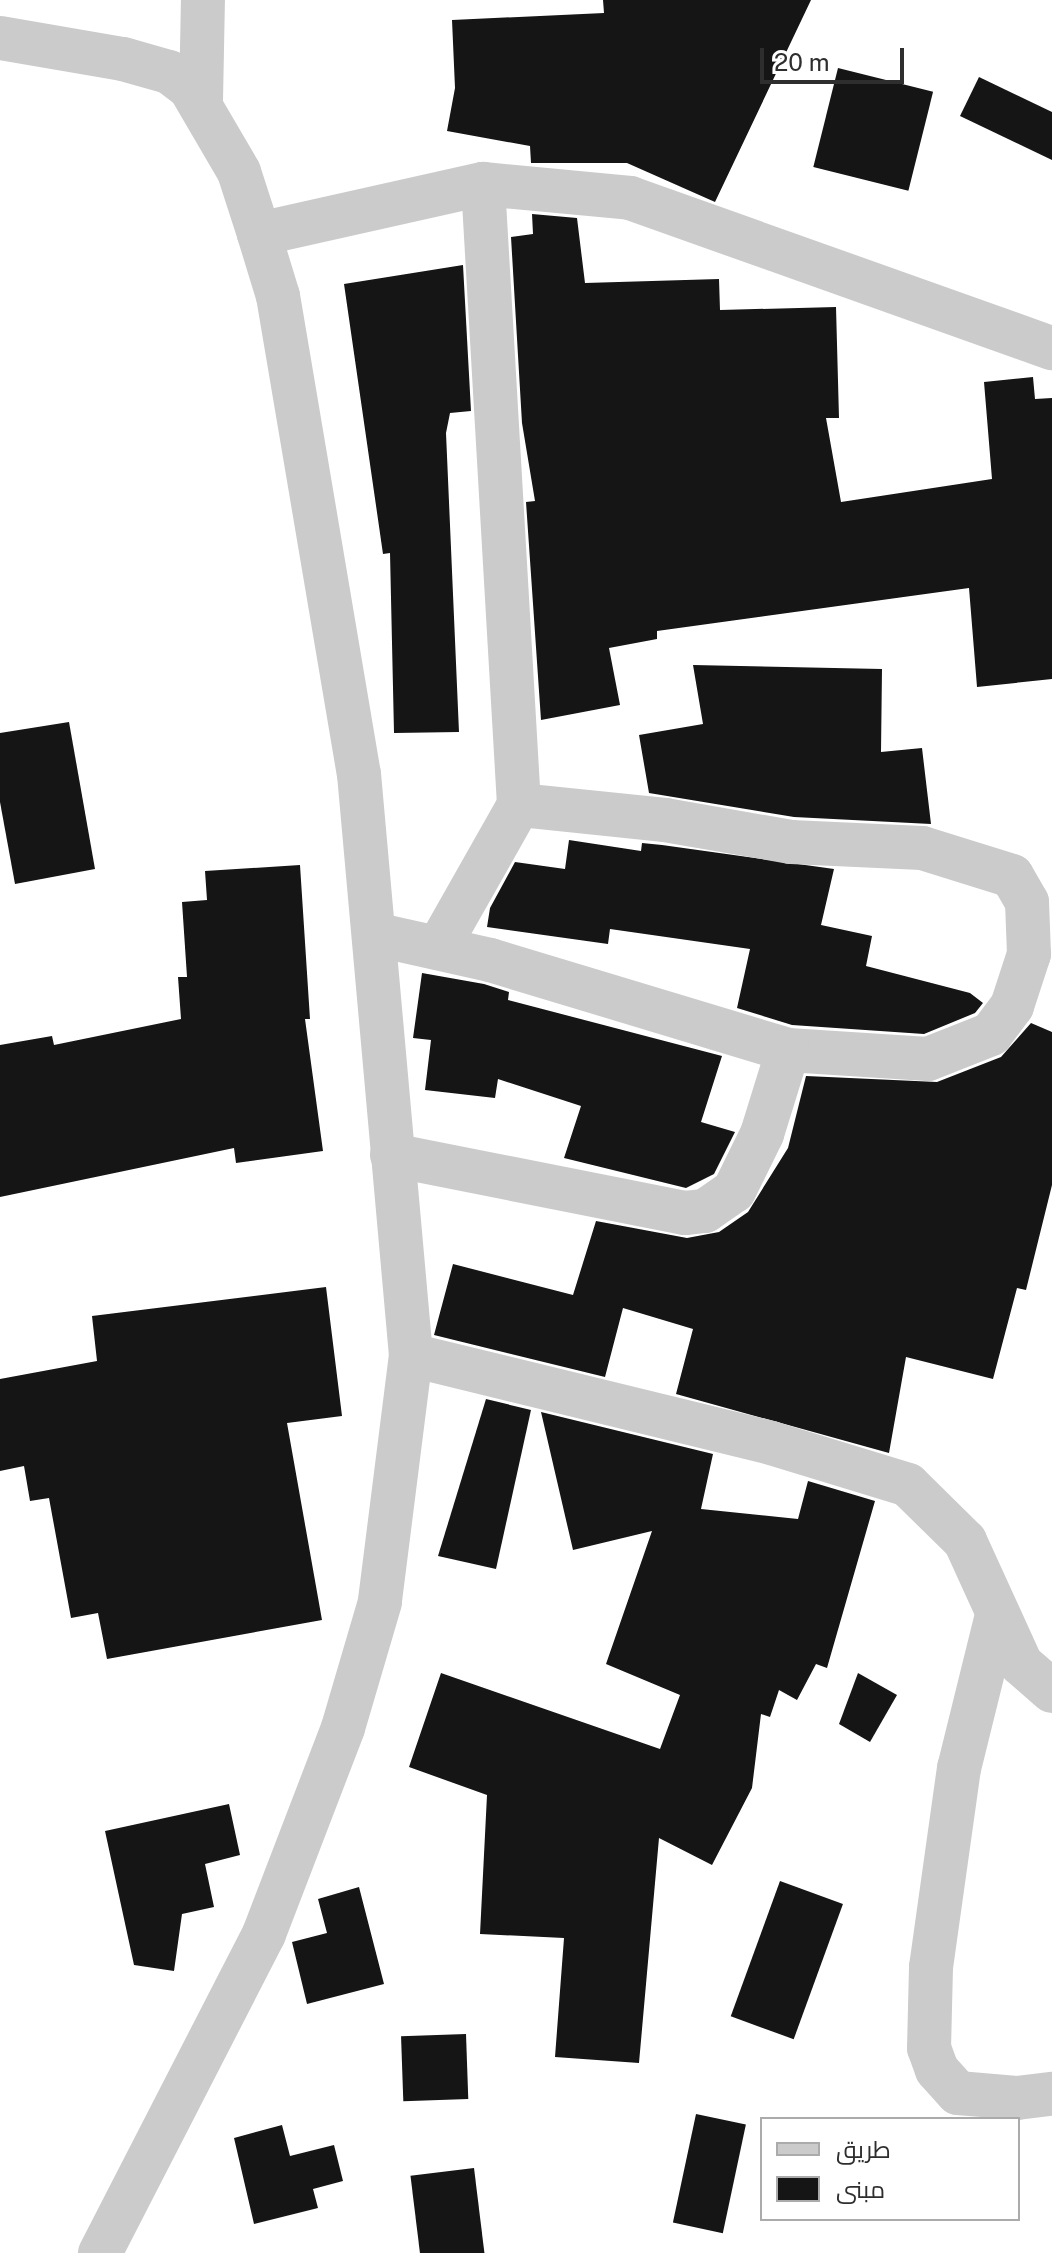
<!DOCTYPE html>
<meta charset="utf-8">
<style>
body{margin:0}
#map{position:relative;width:1052px;height:2253px;overflow:hidden;background:#fff;font-family:"Public Sans",Cairo,sans-serif}
div>[style]{position:absolute}
[style*='--x']{left:calc(var(--x)*1px);top:calc(var(--y)*1px);width:calc(var(--w)*1px);rotate:calc(var(--a)*1deg)}
.building>*{inset:0;background:#151515;transform-origin:0 0}
.minor>*{height:44px;margin:-22px;padding:0 22px;transform-origin:22px;border-radius:22px;background:#cbcbcb}
span{translate:-50% -50%;white-space:nowrap;text-align:center;line-height:1.15;-webkit-text-stroke:8px #fff;paint-order:stroke}
.legend{position:absolute;left:760px;top:2117px;width:260px;height:104px;box-sizing:border-box;background:#fff;border:2px solid #ababab;margin:0;padding:10px 14px;list-style:none;font-size:24px;color:#2e2e2e}
.legend li{display:flex;align-items:center;gap:16px;height:40px}
.legend b{width:40px;border:2px solid #ababab}
.scale{position:absolute;left:760px;top:48px;width:144px;height:36px;box-sizing:border-box;border:4px solid #2e2e2e;border-top:0;padding-left:10px;font-size:24px;line-height:28px;white-space:nowrap;color:#2e2e2e;-webkit-text-stroke:6px #fff;paint-order:stroke}
</style>
<div id="map">
<div class="building">
<i style="clip-path:polygon(603px 0,811px 0,715px 202px,627px 163px,531px 163px,530px 146px,447px 131px,455px 88px,452px 20px,604px 13px)"></i>
<i style="left:838px;top:68px;width:98px;height:102px;rotate:14deg"></i>
<i style="clip-path:polygon(979px 77px,1052px 112px,1052px 160px,960px 116px)"></i>
<i style="clip-path:polygon(532px 214px,577px 218px,585px 283px,719px 279px,720px 310px,836px 307px,839px 418px,826px 418px,841px 502px,992px 479px,984px 382px,1033px 377px,1035px 399px,1052px 398px,1052px 679px,977px 687px,969px 588px,657px 631px,657px 639px,609px 648px,620px 705px,541px 720px,526px 502px,535px 501px,522px 423px,511px 237px,533px 234px)"></i>
<i style="clip-path:polygon(463px 265px,471px 411px,450px 413px,446px 433px,459px 732px,394px 733px,390px 553px,383px 554px,344px 284px)"></i>
<i style="clip-path:polygon(693px 665px,882px 669px,881px 752px,922px 748px,931px 824px,794px 817px,649px 793px,639px 735px,703px 724px)"></i>
<i style="clip-path:polygon(69px 722px,95px 869px,15px 884px,0 802px,0 733px)"></i>
<i style="clip-path:polygon(569px 840px,641px 851px,642px 843px,662px 845px,834px 869px,821px 925px,872px 936px,866px 966px,970px 993px,983px 1003px,975px 1013px,924px 1034px,792px 1025px,737px 1008px,750px 949px,610px 929px,608px 944px,487px 927px,490px 908px,515px 862px,565px 869px)"></i>
<i style="clip-path:polygon(300px 865px,310px 1019px,305px 1019px,323px 1151px,236px 1163px,234px 1148px,0 1197px,0 1045px,52px 1036px,54px 1045px,181px 1019px,178px 977px,187px 977px,182px 902px,207px 900px,205px 871px)"></i>
<i style="clip-path:polygon(422px 973px,484px 984px,509px 992px,508px 1000px,722px 1056px,701px 1122px,735px 1132px,714px 1174px,686px 1188px,564px 1158px,581px 1106px,498px 1079px,495px 1098px,425px 1090px,431px 1040px,413px 1038px)"></i>
<i style="clip-path:polygon(1031px 1023px,1052px 1032px,1052px 1185px,1026px 1290px,1017px 1288px,993px 1379px,906px 1357px,889px 1453px,676px 1394px,693px 1329px,623px 1308px,605px 1377px,434px 1335px,453px 1264px,573px 1295px,596px 1221px,687px 1238px,719px 1232px,748px 1212px,788px 1148px,806px 1076px,937px 1082px,1001px 1057px)"></i>
<i style="clip-path:polygon(326px 1287px,342px 1416px,287px 1423px,322px 1620px,107px 1659px,98px 1613px,71px 1618px,49px 1498px,30px 1501px,24px 1466px,0 1471px,0 1379px,97px 1361px,92px 1316px)"></i>
<i style="clip-path:polygon(486px 1399px,531px 1410px,496px 1569px,438px 1556px)"></i>
<i style="clip-path:polygon(541px 1412px,713px 1454px,701px 1509px,798px 1519px,808px 1481px,875px 1501px,827px 1668px,816px 1664px,797px 1700px,779px 1690px,770px 1717px,761px 1714px,752px 1788px,712px 1865px,659px 1838px,639px 2063px,555px 2057px,564px 1938px,480px 1934px,487px 1795px,409px 1767px,441px 1673px,660px 1749px,680px 1695px,606px 1664px,652px 1531px,573px 1550px)"></i>
<i style="clip-path:polygon(858px 1673px,897px 1695px,870px 1742px,839px 1724px)"></i>
<i style="clip-path:polygon(229px 1804px,240px 1855px,205px 1864px,214px 1907px,182px 1914px,174px 1971px,134px 1965px,105px 1831px)"></i>
<i style="left:780px;top:1881px;width:67px;height:144px;rotate:20deg"></i>
<i style="clip-path:polygon(359px 1887px,384px 1984px,307px 2004px,292px 1942px,327px 1933px,318px 1899px)"></i>
<i style="left:466px;top:2034px;width:65px;height:65px;rotate:88deg"></i>
<i style="left:696px;top:2114px;width:51px;height:111px;rotate:12deg"></i>
<i style="clip-path:polygon(282px 2125px,290px 2156px,334px 2145px,343px 2181px,313px 2189px,318px 2208px,254px 2224px,234px 2138px)"></i>
<i style="left:474px;top:2168px;width:86px;height:64px;rotate:83deg"></i>
</div>
<div class="minor">
<i style="--x:0;--y:38;--w:125;--a:9.7"></i>
<i style="--x:123;--y:59;--w:48;--a:15.8"></i>
<i style="--x:169;--y:72;--w:26;--a:37"></i>
<i style="--x:190;--y:88;--w:97;--a:59.7"></i>
<i style="--x:239;--y:172;--w:65;--a:72.1"></i>
<i style="--x:259;--y:234;--w:65;--a:73"></i>
<i style="--x:278;--y:296;--w:485;--a:80.4"></i>
<i style="--x:359;--y:774;--w:583;--a:84.89"></i>
<i style="--x:411;--y:1355;--w:249;--a:97.2"></i>
<i style="--x:380;--y:1602;--w:131;--a:106.4"></i>
<i style="--x:343;--y:1728;--w:221;--a:111"></i>
<i style="--x:264;--y:1934;--w:359;--a:117.2"></i>
<i style="--x:201;--y:101;--w:101;--a:-88.9"></i>
<i style="--x:259;--y:234;--w:230;--a:-12.6"></i>
<i style="--x:483;--y:184;--w:148;--a:5.4"></i>
<i style="--x:630;--y:198;--w:448;--a:19.6"></i>
<i style="--x:374;--y:934;--w:119;--a:12.6"></i>
<i style="--x:490;--y:960;--w:311;--a:16.8"></i>
<i style="--x:788;--y:1050;--w:140;--a:3.7"></i>
<i style="--x:928;--y:1059;--w:68;--a:-21.6"></i>
<i style="--x:991;--y:1034;--w:35;--a:-53"></i>
<i style="--x:1012;--y:1006;--w:55;--a:-71.9"></i>
<i style="--x:1029;--y:954;--w:52;--a:-92.2"></i>
<i style="--x:1027;--y:902;--w:30;--a:-120"></i>
<i style="--x:1012;--y:876;--w:94;--a:-162.7"></i>
<i style="--x:922;--y:848;--w:131;--a:-177.4"></i>
<i style="--x:791;--y:842;--w:128;--a:-170.1"></i>
<i style="--x:665;--y:820;--w:147;--a:-174.1"></i>
<i style="--x:438;--y:948;--w:164;--a:-60.5"></i>
<i style="--x:519;--y:805;--w:622;--a:-93.32"></i>
<i style="--x:392;--y:1155;--w:299;--a:11.2"></i>
<i style="--x:685;--y:1213;--w:20;--a:-6"></i>
<i style="--x:705;--y:1211;--w:35;--a:-35"></i>
<i style="--x:734;--y:1191;--w:64;--a:-63.8"></i>
<i style="--x:762;--y:1134;--w:88;--a:-72.8"></i>
<i style="--x:411;--y:1355;--w:371;--a:13.7"></i>
<i style="--x:771;--y:1443;--w:143;--a:17"></i>
<i style="--x:908;--y:1485;--w:80;--a:44.5"></i>
<i style="--x:965;--y:1541;--w:135;--a:65.5"></i>
<i style="--x:1021;--y:1664;--w:41;--a:41.1"></i>
<i style="--x:996;--y:1619;--w:154;--a:103.9"></i>
<i style="--x:959;--y:1768;--w:201;--a:98"></i>
<i style="--x:931;--y:1967;--w:81;--a:91.4"></i>
<i style="--x:929;--y:2048;--w:23;--a:70"></i>
<i style="--x:937;--y:2070;--w:31;--a:48"></i>
<i style="--x:958;--y:2093;--w:59;--a:4.8"></i>
<i style="--x:1017;--y:2098;--w:35;--a:-7"></i>
</div>
<ul class="legend">
<li><b style="height:10px;background:#cbcbcb"></b>طريق</li>
<li><b style="height:22px;background:#151515"></b>مبنى</li>
</ul>
<div class="scale">20 m</div>
</div>
